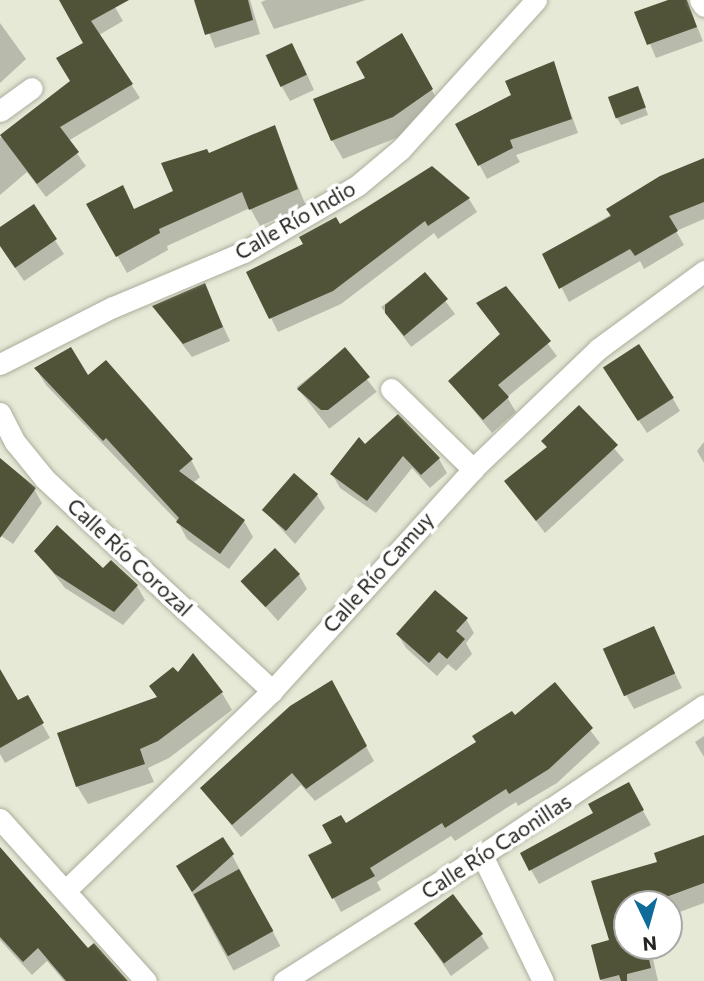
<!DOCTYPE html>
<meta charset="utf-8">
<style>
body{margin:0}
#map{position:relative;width:704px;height:981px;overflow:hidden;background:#e7e9d7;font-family:Commissioner,sans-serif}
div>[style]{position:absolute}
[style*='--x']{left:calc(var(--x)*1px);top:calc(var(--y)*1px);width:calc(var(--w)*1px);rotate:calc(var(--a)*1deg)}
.shadow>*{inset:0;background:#0003;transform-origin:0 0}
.building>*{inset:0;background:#515338;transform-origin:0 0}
.roads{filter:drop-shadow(0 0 2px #abad9b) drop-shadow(0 0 2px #abad9b)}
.minor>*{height:21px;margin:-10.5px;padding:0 10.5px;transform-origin:10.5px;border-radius:10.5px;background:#fff}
span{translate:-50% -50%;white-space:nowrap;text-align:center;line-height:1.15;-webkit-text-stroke:7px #fff;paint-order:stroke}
.street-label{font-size:21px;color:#24251e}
.north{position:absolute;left:613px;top:890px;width:70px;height:70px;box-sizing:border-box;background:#fff;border:2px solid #a7a8a5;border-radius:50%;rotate:175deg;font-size:19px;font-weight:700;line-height:28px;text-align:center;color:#24251e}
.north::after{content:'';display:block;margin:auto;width:24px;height:32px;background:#0e6b9a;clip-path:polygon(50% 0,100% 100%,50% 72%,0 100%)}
</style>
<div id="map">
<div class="shadow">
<i style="clip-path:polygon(61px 0,111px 0,123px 21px,99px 35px,140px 98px,68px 141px,86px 166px,46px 197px,27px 172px,0 195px,0 138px,72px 82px,85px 44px)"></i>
<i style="clip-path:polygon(196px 0,250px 0,260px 34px,215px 48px)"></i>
<i style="clip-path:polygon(266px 0,366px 0,274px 29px,261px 2px)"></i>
<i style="clip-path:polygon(673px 0,686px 0,703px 41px,656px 58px,637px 13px)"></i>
<i style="clip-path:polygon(0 23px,26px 59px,0 83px)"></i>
<i style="clip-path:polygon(412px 53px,442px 109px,404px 135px,343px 159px,332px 140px,368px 79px)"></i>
<i style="clip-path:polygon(300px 59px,314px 90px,290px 101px,282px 87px)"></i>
<i style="clip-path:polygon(553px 63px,578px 133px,516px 155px,520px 162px,487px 179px,458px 125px,513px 95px)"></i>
<i style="clip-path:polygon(641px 95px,648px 115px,621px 125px,617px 118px)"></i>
<i style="clip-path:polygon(274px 127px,306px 206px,260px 226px,250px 208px,167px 246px,168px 250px,127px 273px,89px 205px,135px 211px,176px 192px,208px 155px)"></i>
<i style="clip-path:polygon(704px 160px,704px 219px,676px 231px,684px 245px,644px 269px,640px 261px,569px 302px,544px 254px)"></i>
<i style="clip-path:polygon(432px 168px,469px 199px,477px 212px,438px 239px,434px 233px,341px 304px,278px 332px,248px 272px,339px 226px)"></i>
<i style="clip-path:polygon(33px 207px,64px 254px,24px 281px,0 245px,0 229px)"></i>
<i style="left:425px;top:274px;width:50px;height:55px;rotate:53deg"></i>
<i style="clip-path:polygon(204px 285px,230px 341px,192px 357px,154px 307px)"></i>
<i style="clip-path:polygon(505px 288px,557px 356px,507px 397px,516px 412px,492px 433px,450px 381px,501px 336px,487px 317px)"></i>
<i style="left:344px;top:350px;width:53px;height:60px;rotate:52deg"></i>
<i style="clip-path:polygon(36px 369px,87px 378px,191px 460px,200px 477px,193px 483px,244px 521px,253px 537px,229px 569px,187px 539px,178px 522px,46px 385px)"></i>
<i style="clip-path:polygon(613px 381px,672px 397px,680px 411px,647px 433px)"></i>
<i style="clip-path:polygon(579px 407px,624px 460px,545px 533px,506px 482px,548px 449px,543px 441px)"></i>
<i style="clip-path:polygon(704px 442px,704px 463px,697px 451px)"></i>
<i style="clip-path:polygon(365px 446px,439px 459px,447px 473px,430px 488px,412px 468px,376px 513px,340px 488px,332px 474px)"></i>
<i style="clip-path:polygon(0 468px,34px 489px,42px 503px,13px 544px,0 535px)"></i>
<i style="clip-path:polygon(317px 495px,325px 508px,295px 544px,264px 510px)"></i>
<i style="clip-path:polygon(36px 551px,103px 570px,137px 586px,145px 600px,123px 625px,65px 588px)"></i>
<i style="clip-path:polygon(299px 575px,307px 589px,278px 621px,247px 586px)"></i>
<i style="clip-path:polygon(466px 619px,474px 633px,466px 643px,472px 654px,456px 671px,448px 664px,437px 676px,406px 648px,398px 635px)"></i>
<i style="clip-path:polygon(653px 628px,682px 688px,634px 709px,626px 695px)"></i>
<i style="clip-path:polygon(331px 683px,374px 761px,315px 801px,301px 785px,241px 837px,202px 789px)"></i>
<i style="clip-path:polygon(555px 685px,600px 743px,557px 783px,518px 806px,516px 802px,455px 841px,451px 836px,377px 882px,381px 890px,341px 912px,311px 856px,334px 844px,346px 825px,515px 718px)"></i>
<i style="clip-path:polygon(222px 693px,232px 710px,169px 758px,148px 768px,154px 782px,88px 804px,77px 786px)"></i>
<i style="clip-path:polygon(27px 697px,50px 738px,5px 763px,0 754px,0 700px,18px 702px)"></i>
<i style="clip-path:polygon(704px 736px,704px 757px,695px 742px)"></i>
<i style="clip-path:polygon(628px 785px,651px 825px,539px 884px,522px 854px,596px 813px)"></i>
<i style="clip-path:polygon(704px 835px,704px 903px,669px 916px,669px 904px,627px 904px,627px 946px,650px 946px,658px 981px,602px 981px,611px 942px,593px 882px,660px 863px)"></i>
<i style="clip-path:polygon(0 849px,88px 950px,126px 981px,64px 981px,47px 961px,32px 975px,0 940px)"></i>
<i style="left:232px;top:855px;width:103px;height:53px;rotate:62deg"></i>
<i style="clip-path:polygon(415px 923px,481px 935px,489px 948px,451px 976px)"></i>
</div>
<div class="building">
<i style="clip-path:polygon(59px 0,129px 0,91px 21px,133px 84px,60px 127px,79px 152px,37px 184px,0 135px,70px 81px,56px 58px,83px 43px)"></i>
<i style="clip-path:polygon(194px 0,248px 0,253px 20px,205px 35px)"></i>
<i style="clip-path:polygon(668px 0,687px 0,697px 27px,647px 45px,634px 12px)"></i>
<i style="clip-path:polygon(402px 33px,433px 89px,393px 117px,331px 141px,313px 99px,365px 78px,356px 62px)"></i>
<i style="left:292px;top:43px;width:35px;height:29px;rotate:65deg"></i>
<i style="clip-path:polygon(554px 61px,572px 119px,510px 140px,513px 148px,478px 166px,455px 124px,511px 95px,505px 81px)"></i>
<i style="left:638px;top:86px;width:23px;height:32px;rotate:70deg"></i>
<i style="clip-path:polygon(275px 125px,298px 189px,249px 210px,242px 192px,159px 229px,160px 233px,116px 257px,86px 204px,123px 185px,134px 209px,173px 191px,161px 163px,207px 149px,209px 153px)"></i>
<i style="clip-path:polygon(704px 158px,704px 202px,669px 216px,678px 231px,635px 256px,630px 249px,559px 289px,542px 254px,611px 216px,606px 209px,660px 176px)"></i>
<i style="clip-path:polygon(432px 166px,470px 198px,428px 226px,425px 221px,333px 291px,269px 319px,246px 272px,303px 244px,299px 237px,336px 217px,340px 224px)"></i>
<i style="clip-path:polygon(34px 204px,57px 239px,15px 268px,0 246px,0 227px)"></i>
<i style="clip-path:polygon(425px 272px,448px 299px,404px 336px,385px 313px,385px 305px)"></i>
<i style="clip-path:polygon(205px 283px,223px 327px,183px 344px,152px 306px)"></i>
<i style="clip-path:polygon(506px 286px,551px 341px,498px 385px,509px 397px,483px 420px,448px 381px,500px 334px,476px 303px)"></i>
<i style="left:639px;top:344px;width:64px;height:43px;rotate:57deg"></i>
<i style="clip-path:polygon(71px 347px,88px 375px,106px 360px,193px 459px,179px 471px,245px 520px,220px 554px,176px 522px,179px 518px,106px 438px,103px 441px,34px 368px)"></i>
<i style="clip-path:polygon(345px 347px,370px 377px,328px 410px,321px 410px,297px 389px)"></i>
<i style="clip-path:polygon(579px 405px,618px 445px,536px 521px,504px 481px,547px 447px,541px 441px)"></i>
<i style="clip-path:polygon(398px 414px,440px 458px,421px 475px,403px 456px,367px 501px,330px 474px,359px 437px,365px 444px)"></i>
<i style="clip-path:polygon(0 458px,36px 488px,0 538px)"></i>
<i style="left:294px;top:473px;width:32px;height:49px;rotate:41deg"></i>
<i style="clip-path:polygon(57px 525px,103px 568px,111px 560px,138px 585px,114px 612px,55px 574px,34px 551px)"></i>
<i style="left:275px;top:548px;width:36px;height:48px;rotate:46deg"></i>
<i style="clip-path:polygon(435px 590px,468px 618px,456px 631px,465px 639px,447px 659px,439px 652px,429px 663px,396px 634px)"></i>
<i style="left:654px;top:626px;width:52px;height:56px;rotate:66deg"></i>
<i style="clip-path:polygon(193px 653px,223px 692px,158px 741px,140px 749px,145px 764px,76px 787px,57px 733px,157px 697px,149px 686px,173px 667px,178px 672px)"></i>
<i style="clip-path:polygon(0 669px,18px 700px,28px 695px,44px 723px,0 748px)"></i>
<i style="clip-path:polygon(332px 680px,367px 746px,306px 789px,292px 773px,232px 825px,200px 788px,290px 706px)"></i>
<i style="clip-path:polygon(555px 682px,593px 728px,549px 769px,509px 794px,506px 789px,445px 828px,442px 823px,370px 868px,375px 876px,332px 899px,308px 855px,332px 843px,322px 825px,341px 815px,346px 823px,476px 742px,472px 736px,512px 711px,515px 715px)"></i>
<i style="clip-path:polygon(629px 782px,644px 810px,529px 871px,520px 853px,593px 813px,588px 804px)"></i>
<i style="clip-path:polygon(704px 835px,704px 883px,647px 904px,627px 904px,627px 946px,646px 946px,651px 968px,627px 974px,627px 981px,621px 981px,619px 975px,600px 980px,591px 945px,609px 940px,591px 881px,657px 862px,654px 853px)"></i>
<i style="clip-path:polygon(223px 837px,234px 854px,192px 892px,176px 866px)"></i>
<i style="clip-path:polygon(0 847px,88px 948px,94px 943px,128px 981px,66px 981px,38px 948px,23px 962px,0 937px)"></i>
<i style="left:239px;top:869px;width:71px;height:52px;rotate:61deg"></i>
<i style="left:453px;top:894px;width:50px;height:49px;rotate:53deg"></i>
</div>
<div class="roads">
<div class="minor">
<i style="--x:700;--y:0;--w:7;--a:56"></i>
<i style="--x:0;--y:111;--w:39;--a:-36"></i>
<i style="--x:0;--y:364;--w:127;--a:-26.8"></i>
<i style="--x:113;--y:307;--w:142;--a:-22.8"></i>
<i style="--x:244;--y:252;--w:132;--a:-30.4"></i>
<i style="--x:358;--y:185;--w:56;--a:-39.9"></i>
<i style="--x:401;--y:149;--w:201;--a:-47.8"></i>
<i style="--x:391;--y:389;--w:115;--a:44.3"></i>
<i style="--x:0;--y:413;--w:33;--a:63"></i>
<i style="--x:15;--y:442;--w:48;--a:51"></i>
<i style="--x:45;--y:479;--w:311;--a:43"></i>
<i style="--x:0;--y:819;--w:218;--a:48"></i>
<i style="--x:482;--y:855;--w:140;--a:64.2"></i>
<i style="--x:66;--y:890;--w:286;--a:-44"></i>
<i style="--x:272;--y:691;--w:299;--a:-47.8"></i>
<i style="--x:473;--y:469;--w:173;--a:-43.8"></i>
<i style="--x:598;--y:349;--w:132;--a:-36.3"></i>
<i style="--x:284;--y:981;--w:235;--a:-32.5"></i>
<i style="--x:482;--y:855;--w:268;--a:-34"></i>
</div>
</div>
<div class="street-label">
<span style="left:295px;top:220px;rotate:-30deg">Calle Río Indio</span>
<span style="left:130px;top:557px;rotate:43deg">Calle Río Corozal</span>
<span style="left:378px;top:572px;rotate:-48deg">Calle Río Camuy</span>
<span style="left:496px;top:846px;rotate:-33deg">Calle Río Caonillas</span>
</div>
<div class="north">N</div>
</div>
